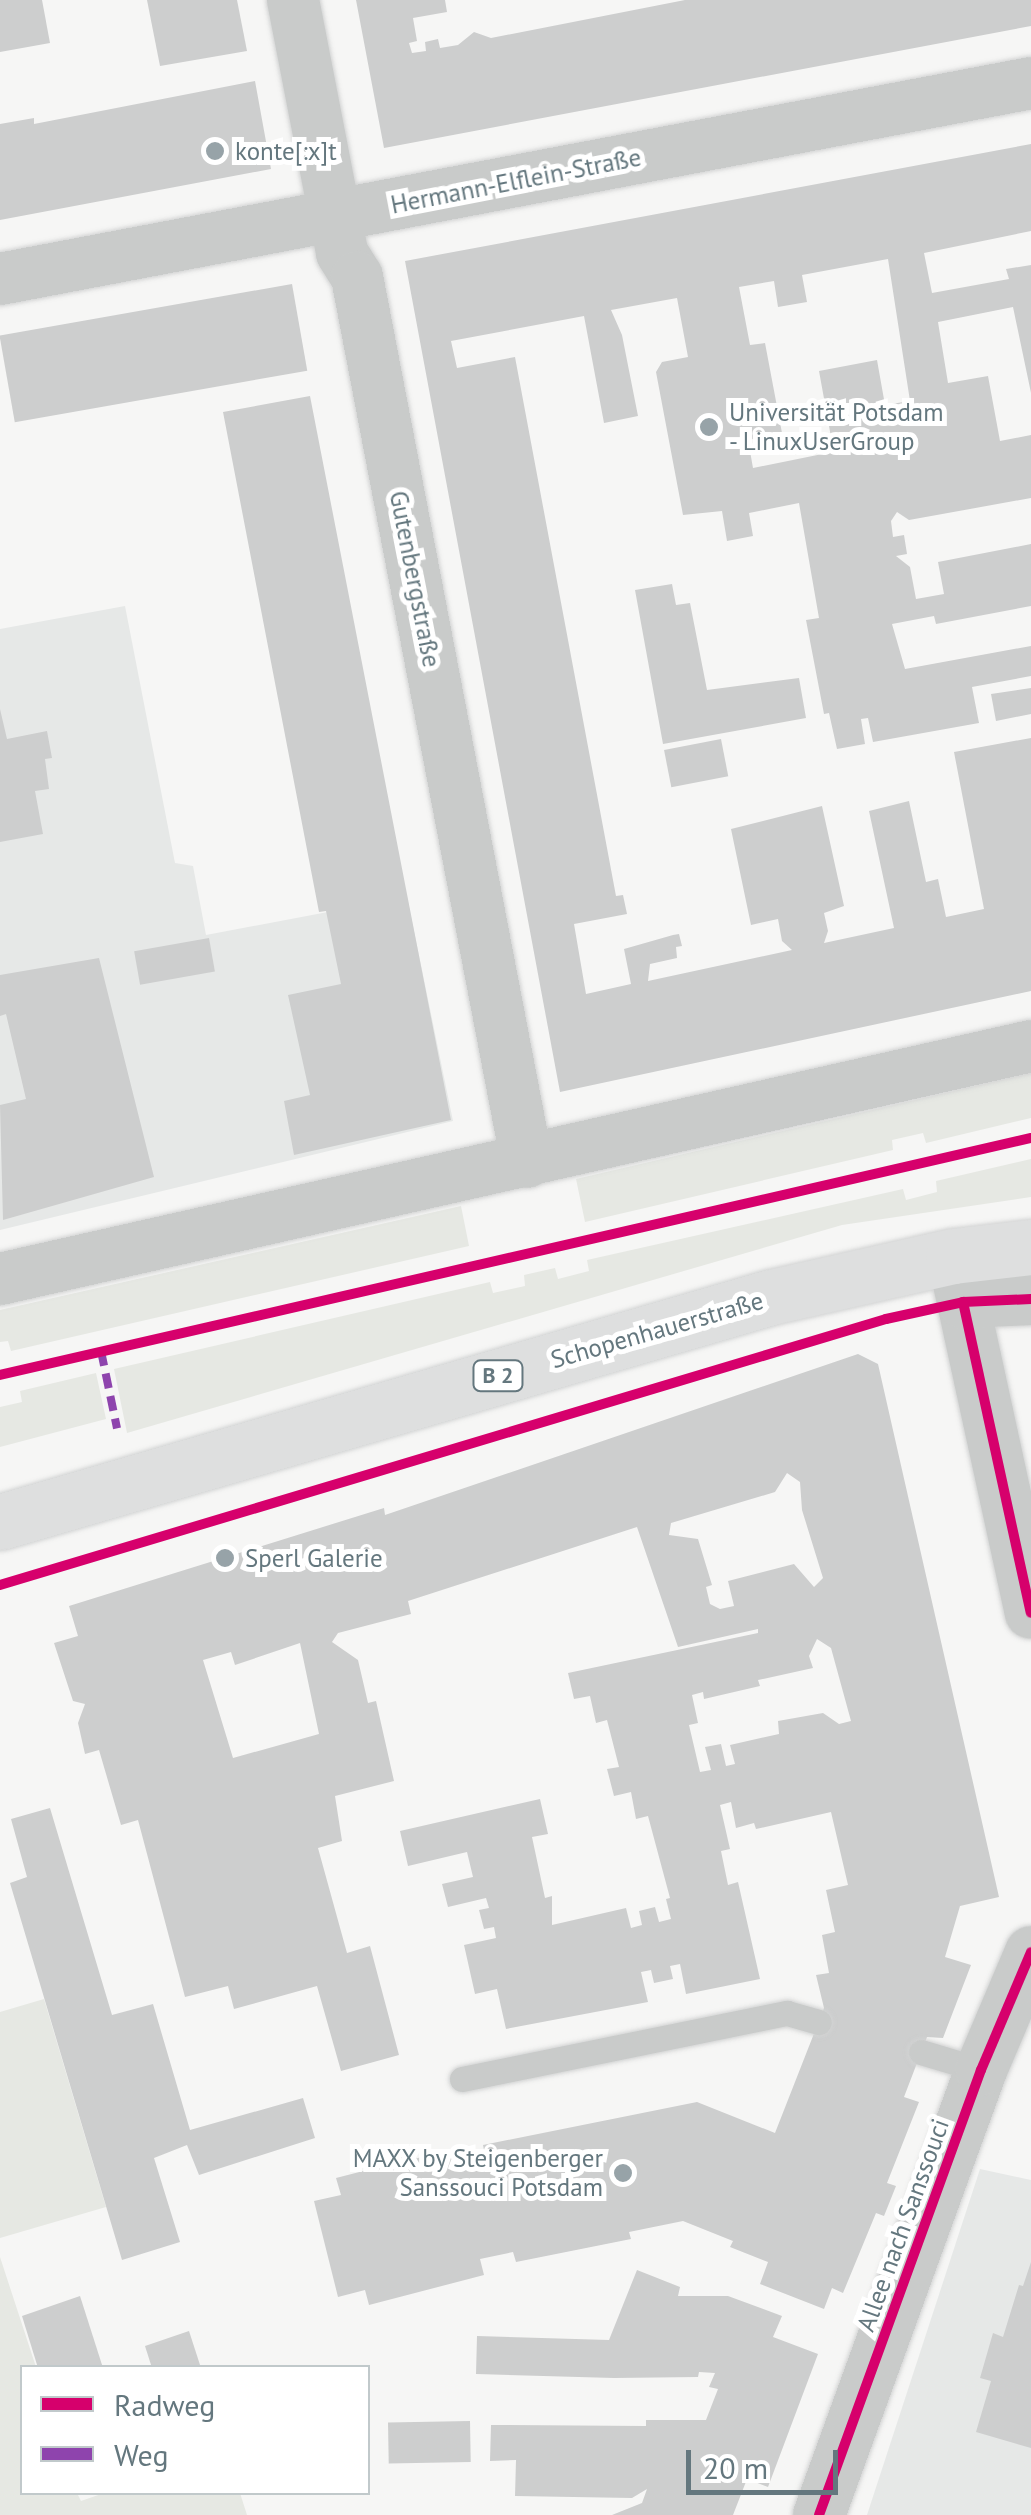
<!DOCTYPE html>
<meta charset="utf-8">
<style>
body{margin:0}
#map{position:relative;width:1031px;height:2515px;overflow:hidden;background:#f6f6f5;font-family:"PT Sans",sans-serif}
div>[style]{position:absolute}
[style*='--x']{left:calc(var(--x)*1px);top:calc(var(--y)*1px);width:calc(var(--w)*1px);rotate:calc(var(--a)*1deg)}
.built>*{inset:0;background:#e6e8e7}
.green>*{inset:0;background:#e6e8e3}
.building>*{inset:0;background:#cdcece;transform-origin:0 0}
.roads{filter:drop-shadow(0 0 2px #d2d3d3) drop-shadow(0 0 2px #d2d3d3)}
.lane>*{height:25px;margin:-12.5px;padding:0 12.5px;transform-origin:12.5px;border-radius:12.5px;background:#c9cbca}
.street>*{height:52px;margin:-26px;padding:0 26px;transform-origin:26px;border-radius:26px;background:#c9cbca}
.primary>*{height:55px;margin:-27.5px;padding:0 27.5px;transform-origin:27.5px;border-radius:27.5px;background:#dedfdf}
.quiet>*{height:8px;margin-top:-4px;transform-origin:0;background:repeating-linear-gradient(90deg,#8e44ad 0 15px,transparent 0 23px)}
.cycleway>*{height:10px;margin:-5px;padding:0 5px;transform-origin:5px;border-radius:5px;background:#d6006c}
.dots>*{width:28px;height:28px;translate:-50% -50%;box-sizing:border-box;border:5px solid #fff;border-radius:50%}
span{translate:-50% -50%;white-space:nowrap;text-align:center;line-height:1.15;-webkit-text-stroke:10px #fff;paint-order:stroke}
.shield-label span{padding:2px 8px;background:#fff;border:2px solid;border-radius:8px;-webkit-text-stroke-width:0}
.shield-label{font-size:22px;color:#64777e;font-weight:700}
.poi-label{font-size:25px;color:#64777e}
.left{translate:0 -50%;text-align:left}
.right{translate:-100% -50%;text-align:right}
.street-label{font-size:25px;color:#64777e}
.legend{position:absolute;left:20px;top:2365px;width:350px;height:130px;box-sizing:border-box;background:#fff;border:2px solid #c1c9cb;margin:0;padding:12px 18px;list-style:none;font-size:30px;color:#64777e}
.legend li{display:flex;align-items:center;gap:20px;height:50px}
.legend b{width:50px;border:2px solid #c1c9cb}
.scale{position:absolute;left:686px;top:2450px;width:152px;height:45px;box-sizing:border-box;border:5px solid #64777e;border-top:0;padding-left:12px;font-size:30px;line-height:35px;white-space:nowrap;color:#64777e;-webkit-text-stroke:8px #fff;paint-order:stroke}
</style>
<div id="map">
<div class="built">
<i style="clip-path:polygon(125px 606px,175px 863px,193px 866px,206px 935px,407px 897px,453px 1121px,0 1230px,0 629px)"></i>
<i style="clip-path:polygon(980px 2169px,1031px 2180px,1031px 2515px,867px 2515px)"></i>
</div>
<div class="green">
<i style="clip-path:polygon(1031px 1073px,1031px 1118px,926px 1143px,923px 1133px,892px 1140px,893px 1150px,585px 1222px,576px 1179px)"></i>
<i style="clip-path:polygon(1031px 1159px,1031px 1197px,842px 1225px,127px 1433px,114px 1369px,490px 1282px,493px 1293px,525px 1286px,524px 1275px,555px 1268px,558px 1279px,589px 1271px,587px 1260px,903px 1189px,906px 1200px,937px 1192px,936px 1181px)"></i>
<i style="clip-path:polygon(461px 1206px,469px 1246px,11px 1351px,8px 1341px,0 1342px,0 1310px)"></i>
<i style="clip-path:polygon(96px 1373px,106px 1419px,0 1447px,0 1407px,22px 1402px,20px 1391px)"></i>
<i style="clip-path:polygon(44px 1999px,106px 2207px,0 2238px,0 2012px)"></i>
<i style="clip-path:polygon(0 2257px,36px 2367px,22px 2368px,22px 2492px,77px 2493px,81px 2501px,107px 2492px,240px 2493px,247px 2515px,0 2515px)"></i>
</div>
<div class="building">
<i style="clip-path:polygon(0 0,42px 0,50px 43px,0 52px)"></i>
<i style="clip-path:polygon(147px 0,237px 0,247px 51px,160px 66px)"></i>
<i style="clip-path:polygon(356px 0,445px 0,447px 12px,413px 18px,417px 41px,409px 43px,412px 53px,426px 51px,425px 42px,438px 39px,440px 48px,458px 45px,474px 32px,491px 38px,685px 0,1031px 0,1031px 26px,384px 148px)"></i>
<i style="clip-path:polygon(255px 81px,271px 169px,0 220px,0 124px,34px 118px,34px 124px)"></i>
<i style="clip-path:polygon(evenodd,1031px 144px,1031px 231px,924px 253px,932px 293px,1009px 279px,1006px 269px,1031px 265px,1031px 393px,1013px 307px,938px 322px,948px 383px,988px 376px,1000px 441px,1031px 435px,1031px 498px,909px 520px,897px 512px,891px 521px,893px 537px,904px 535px,907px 554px,896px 556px,910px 567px,916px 599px,944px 594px,938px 562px,1031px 544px,1031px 606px,936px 624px,934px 616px,892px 624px,905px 669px,1031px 646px,1031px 676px,972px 687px,979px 723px,873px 742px,868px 718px,861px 719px,865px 744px,837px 749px,829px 713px,824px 714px,806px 620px,819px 618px,799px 503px,749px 513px,753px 536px,727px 541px,722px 511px,683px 515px,656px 372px,662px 362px,688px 357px,677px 298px,611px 310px,622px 335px,638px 416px,604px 423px,584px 316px,451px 341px,457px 368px,515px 357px,616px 896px,623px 895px,627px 914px,574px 924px,586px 994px,631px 984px,624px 949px,673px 935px,679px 934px,682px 946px,676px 947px,677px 958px,650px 964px,648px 981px,792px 950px,782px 941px,778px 919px,751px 925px,731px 829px,822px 806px,844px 906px,824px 913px,828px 931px,824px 943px,894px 928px,869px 811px,909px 801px,926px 882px,938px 879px,946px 917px,984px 909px,954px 752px,1031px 738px,1031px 991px,560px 1092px,405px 261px,1031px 144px,888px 259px,910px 401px,885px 405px,877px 360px,819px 371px,831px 437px,843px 435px,847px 449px,753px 468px,748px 440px,782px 433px,765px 343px,750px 345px,739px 287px,774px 281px,778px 307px,807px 302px,802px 275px,888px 259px)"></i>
<i style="left:292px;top:284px;width:88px;height:297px;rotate:80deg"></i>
<i style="clip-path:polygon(310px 396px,451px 1120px,294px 1155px,284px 1101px,310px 1095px,288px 995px,341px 984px,326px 911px,319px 912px,223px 412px)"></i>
<i style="clip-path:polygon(672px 584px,676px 605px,690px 603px,707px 690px,799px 678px,806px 718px,663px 744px,635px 590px)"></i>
<i style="clip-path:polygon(1031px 688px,1031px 714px,996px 721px,991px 694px)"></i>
<i style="clip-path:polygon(0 709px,7px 739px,47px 731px,52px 758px,45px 759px,49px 789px,35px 791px,43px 834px,0 842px)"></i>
<i style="left:721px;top:739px;width:38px;height:58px;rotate:79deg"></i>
<i style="left:209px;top:938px;width:34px;height:76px;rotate:80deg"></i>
<i style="clip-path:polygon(99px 958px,154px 1177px,3px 1220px,0 1105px,26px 1099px,6px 1014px,0 1016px,0 975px)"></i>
<i style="clip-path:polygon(evenodd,858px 1354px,878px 1364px,999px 1897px,960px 1906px,945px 1957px,971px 1965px,943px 2038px,927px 2037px,904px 2097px,919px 2102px,887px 2183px,896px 2186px,884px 2216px,876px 2213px,843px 2293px,832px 2288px,824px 2309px,760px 2284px,768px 2262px,730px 2247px,733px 2241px,683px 2221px,629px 2232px,631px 2239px,516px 2262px,513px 2252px,480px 2259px,484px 2275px,369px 2305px,365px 2290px,338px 2297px,314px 2201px,341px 2195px,336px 2178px,375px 2168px,373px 2161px,412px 2151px,414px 2159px,452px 2149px,456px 2165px,486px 2160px,483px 2145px,697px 2102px,775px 2133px,824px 2008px,816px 1975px,829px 1973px,822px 1935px,835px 1932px,826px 1890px,848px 1885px,831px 1812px,756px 1829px,754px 1823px,736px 1828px,731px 1802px,720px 1805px,730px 1849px,721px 1851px,728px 1885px,738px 1882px,760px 1979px,686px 1994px,680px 1964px,670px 1966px,673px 1979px,654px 1983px,651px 1970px,641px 1972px,648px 2002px,506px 2029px,497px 1989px,475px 1994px,464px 1945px,496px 1938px,494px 1927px,484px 1929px,479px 1910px,489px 1908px,486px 1898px,448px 1907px,442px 1884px,473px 1877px,467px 1852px,408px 1866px,400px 1831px,540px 1799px,548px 1834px,532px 1837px,545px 1898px,552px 1896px,552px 1925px,626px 1908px,631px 1928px,642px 1925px,639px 1911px,655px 1907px,659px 1922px,671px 1919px,666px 1899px,670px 1898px,648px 1816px,636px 1819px,631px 1792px,614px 1796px,607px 1769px,619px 1767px,607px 1720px,596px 1723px,590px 1696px,574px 1699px,568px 1673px,758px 1633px,758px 1629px,678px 1647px,637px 1527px,408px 1601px,411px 1614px,338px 1633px,332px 1642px,358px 1660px,368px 1703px,376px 1701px,394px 1781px,335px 1796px,342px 1841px,318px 1848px,347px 1953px,370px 1946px,399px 2055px,341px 2071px,317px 1986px,234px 2009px,228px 1986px,185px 1997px,138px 1820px,121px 1825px,99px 1750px,85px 1754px,78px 1723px,85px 1704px,73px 1701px,54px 1643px,78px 1636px,69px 1606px,384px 1508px,385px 1515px,858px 1354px,787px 1473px,800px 1482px,802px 1510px,823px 1578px,814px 1587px,794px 1564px,728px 1581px,734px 1606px,720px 1609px,710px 1604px,706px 1587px,712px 1585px,698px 1539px,669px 1535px,671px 1523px,775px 1492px,787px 1473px,858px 1354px,817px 1639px,831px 1648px,851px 1721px,839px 1724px,823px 1713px,778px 1721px,779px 1734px,730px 1745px,735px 1764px,726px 1766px,721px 1744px,705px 1747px,711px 1770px,700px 1772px,689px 1725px,698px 1723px,692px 1695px,703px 1692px,704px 1699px,760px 1686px,758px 1680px,813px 1668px,809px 1656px,817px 1639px,858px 1354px,300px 1643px,319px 1734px,233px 1758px,203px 1660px,231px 1652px,235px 1665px,300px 1643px)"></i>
<i style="clip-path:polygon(50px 1808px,112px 2015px,153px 2004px,190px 2130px,303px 2098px,315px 2138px,199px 2175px,187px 2145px,154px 2158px,180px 2242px,122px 2260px,10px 1883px,27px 1877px,11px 1819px)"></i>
<i style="clip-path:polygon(1031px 2262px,1031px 2448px,976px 2432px,991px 2381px,980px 2378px,993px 2333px,1003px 2337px,1019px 2285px,1023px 2286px)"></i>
<i style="clip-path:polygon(637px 2270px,680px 2287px,678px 2296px,728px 2296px,782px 2316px,773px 2337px,818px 2354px,768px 2487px,747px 2479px,733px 2515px,612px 2515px,642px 2503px,647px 2489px,632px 2498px,515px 2496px,516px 2460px,490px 2461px,491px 2425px,646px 2426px,646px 2420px,706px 2420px,718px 2389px,709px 2387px,715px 2373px,699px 2372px,698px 2377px,614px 2378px,476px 2374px,477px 2336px,609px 2340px)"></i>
<i style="clip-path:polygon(80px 2296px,103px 2368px,38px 2368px,22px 2316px)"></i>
<i style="clip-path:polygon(189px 2331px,201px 2368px,152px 2368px,145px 2346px)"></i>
<i style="left:470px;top:2421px;width:41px;height:82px;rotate:89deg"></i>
</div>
<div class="roads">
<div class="lane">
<i style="--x:921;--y:2052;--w:63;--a:16.7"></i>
<i style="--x:462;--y:2079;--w:332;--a:-11.5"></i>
<i style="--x:787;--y:2013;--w:33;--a:16"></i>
</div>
<div class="street">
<i style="--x:293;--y:0;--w:258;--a:79"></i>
<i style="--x:342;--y:253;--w:28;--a:58"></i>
<i style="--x:357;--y:277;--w:901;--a:79.13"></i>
<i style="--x:0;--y:279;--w:1049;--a:-10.76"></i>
<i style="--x:953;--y:1256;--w:365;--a:77.7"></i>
<i style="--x:0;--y:1279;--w:1057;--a:-12.73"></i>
<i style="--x:963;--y:1302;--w:68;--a:-2.5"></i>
<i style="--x:819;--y:2515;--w:474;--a:-70"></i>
<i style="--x:981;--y:2070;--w:128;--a:-67"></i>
</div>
<div class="primary">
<i style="--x:0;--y:1522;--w:803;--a:-16.27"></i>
<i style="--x:771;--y:1297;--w:187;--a:-12.7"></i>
<i style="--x:953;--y:1256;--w:79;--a:-6.6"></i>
</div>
</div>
<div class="quiet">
<i style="--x:101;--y:1351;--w:79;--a:78.3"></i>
</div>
<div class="cycleway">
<i style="--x:963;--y:1302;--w:318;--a:77.7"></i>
<i style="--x:0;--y:1375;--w:1058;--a:-12.95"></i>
<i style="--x:0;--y:1585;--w:925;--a:-16.71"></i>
<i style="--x:886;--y:1319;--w:79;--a:-12.4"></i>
<i style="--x:963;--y:1302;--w:68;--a:-2.5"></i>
<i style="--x:819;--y:2515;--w:474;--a:-70"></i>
<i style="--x:981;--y:2070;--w:128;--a:-67"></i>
</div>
<div class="dots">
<i style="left:215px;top:151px;background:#97a3a8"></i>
<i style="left:709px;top:427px;background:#97a3a8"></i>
<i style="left:225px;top:1558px;background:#97a3a8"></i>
<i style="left:623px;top:2173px;background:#97a3a8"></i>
</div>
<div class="shield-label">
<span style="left:498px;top:1376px">B 2</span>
</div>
<div class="poi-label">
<span class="left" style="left:235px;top:151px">konte[:x]t</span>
<span class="left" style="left:729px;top:427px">Universität Potsdam<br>- LinuxUserGroup</span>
<span class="left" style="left:245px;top:1558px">Sperl Galerie</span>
<span class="right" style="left:603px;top:2173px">MAXX by Steigenberger<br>Sanssouci Potsdam</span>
</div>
<div class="street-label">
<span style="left:516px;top:181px;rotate:-11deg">Hermann-Elflein-Straße</span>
<span style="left:415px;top:579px;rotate:79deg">Gutenbergstraße</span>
<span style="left:657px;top:1330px;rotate:-16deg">Schopenhauerstraße</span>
<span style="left:903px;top:2225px;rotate:-70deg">Allee nach Sanssouci</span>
</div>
<ul class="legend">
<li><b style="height:12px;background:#d6006c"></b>Radweg</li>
<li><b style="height:12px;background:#8e44ad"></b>Weg</li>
</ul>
<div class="scale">20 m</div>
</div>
